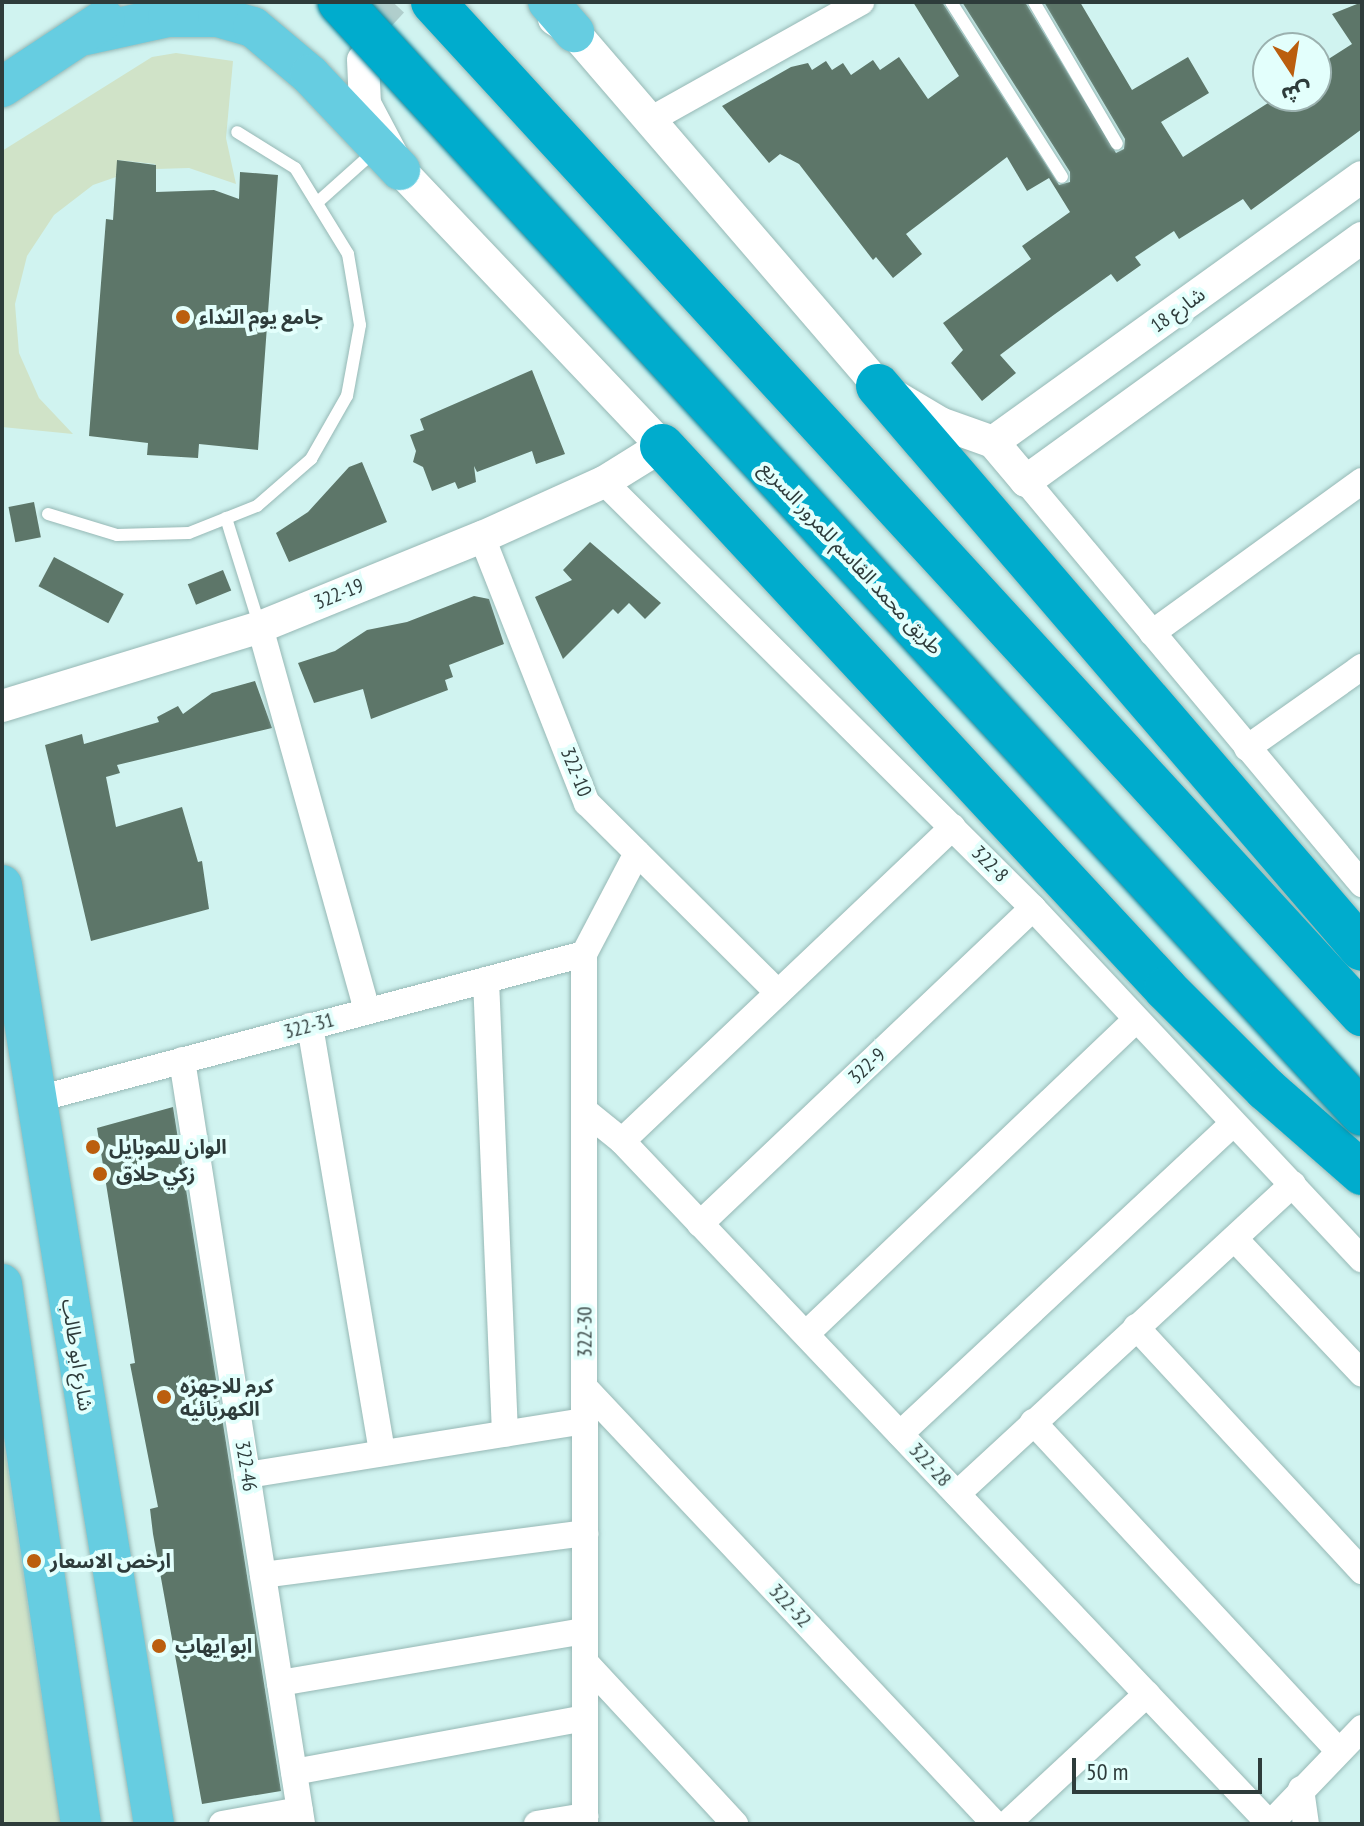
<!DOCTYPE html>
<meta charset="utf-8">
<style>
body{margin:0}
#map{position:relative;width:1364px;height:1826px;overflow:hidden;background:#d0f3f0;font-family:"PT Sans Narrow","Noto Sans Arabic",sans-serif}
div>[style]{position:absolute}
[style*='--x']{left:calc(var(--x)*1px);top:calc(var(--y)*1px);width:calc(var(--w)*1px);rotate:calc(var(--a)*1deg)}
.green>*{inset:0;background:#d0e3c8}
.building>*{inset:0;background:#5d7669;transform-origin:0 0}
.tertiary-tunnel>*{height:32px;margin-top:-16px;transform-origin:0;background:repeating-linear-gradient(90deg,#b0cecc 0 32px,transparent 0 48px)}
.roads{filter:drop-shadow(0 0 2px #96b8b5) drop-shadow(0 0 2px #96b8b5)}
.service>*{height:12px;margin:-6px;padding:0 6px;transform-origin:6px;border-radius:6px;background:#fff}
.minor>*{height:26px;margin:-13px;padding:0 13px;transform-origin:13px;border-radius:13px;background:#fff}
.tertiary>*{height:32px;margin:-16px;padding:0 16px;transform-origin:16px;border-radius:16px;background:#fff}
.primary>*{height:40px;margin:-20px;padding:0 20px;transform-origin:20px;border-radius:20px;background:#66cde1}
.motorway>*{height:44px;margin:-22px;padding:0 22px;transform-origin:22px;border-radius:22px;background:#00accd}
.bridges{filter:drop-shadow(0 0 2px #10859a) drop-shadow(0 0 2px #10859a)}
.motorway-bridge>*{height:44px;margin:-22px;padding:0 22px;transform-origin:22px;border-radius:22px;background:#00accd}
.dots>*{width:22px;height:22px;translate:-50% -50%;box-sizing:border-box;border:4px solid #e3fffc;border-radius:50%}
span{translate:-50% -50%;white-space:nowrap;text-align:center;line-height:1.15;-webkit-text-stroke:8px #e3fffc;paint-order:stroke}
.street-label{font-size:20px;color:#2e3c3b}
.poi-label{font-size:20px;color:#2e3c3b;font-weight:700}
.left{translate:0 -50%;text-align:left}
.frame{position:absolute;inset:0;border:4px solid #2e3c3b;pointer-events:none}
.north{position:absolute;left:1252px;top:32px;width:80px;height:80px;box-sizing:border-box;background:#e3fffc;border:2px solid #9bb1af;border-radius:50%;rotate:168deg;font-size:22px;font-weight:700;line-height:32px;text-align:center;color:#2e3c3b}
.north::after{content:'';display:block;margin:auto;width:28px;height:36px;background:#bb5e0e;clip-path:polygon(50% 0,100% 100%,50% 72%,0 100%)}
.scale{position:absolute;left:1072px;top:1758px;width:190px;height:36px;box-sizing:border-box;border:4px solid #2e3c3b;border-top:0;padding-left:10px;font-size:24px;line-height:28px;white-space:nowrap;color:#2e3c3b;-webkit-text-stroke:6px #e3fffc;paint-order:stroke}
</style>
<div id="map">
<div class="green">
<i style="clip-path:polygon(176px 53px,233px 61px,226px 138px,236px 184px,189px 168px,156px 169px,155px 164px,118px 160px,116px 177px,93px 185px,54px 215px,27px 256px,15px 304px,19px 353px,39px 398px,73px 434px,2px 427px,2px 151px,152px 57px)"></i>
<i style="clip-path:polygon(2px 1431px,38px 1675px,63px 1824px,2px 1824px)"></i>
</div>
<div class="building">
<i style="clip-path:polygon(913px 2px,942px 2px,1059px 185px,1070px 182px,1070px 172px,962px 2px,1025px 2px,1116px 153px,1124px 149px,1125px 139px,1044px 2px,1080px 2px,1132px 90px,1188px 57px,1209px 93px,1161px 122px,1183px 157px,1279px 96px,1316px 96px,1316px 67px,1352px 44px,1332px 14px,1362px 2px,1362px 129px,1251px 210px,1243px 199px,1179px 239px,1174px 231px,1135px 257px,1141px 265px,1117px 282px,1111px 274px,1055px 314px,1000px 355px,1016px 373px,982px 401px,951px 363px,963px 350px,943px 323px,1031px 259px,1022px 246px,1070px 212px,1049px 178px,1027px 191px,1007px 157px,906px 234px,922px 254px,893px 278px,876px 257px,873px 260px,799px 164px,780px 154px,769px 163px,722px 106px,791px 67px,808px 63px,812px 70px,826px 61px,832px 70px,843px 63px,851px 75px,873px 60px,880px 70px,899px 57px,928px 99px,959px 76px)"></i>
<i style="clip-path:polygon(117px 160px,156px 165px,156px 192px,214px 190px,239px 199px,240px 172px,278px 175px,258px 450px,199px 444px,198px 458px,147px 455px,148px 443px,89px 436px,106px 219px,113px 220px)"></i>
<i style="clip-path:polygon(532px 370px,565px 454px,536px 464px,532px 451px,477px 472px,474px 466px,476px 482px,458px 489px,455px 482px,432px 491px,423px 467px,413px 462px,416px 451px,410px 435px,424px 430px,420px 419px)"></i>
<i style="clip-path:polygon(362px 462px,387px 522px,289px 562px,276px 533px,308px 512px,349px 467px)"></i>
<i style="left:34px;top:502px;width:36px;height:26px;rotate:79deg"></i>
<i style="clip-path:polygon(590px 542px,661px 603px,645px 619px,629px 603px,618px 614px,613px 609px,563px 659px,535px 597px,572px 580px,563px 570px)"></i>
<i style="left:54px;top:557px;width:79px;height:33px;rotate:28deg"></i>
<i style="left:223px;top:570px;width:22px;height:38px;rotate:68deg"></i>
<i style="clip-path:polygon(474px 596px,489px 599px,504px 644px,449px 665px,453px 677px,445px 680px,448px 690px,371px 719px,363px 689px,314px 703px,298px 663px,335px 651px,367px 630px,407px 622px)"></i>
<i style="clip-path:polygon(255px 681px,272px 728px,117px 765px,120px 773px,106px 777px,116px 827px,182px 807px,198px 862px,202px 861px,209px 909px,91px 941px,45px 745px,82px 734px,84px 744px,159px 722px,157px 717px,178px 706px,183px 714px,212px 693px)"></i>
<i style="clip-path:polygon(173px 1107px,281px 1791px,202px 1804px,153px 1534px,150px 1509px,158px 1507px,130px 1364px,135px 1363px,97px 1128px)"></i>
</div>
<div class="tertiary-tunnel">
<i style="--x:364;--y:55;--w:40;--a:-69.8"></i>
<i style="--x:378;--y:17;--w:21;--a:-47"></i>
</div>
<div class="roads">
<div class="service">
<i style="--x:951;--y:2;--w:207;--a:57.6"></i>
<i style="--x:1034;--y:2;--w:164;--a:59.7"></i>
<i style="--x:319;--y:201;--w:76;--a:-41.8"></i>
<i style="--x:48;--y:514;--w:72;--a:16.9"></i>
<i style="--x:117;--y:535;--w:72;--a:-1.6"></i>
<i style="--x:189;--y:533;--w:73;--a:-21.7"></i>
<i style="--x:257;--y:506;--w:72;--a:-41"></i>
<i style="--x:311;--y:459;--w:73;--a:-60.3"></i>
<i style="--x:347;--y:396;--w:72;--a:-79.6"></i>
<i style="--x:360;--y:325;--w:72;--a:-99.6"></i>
<i style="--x:348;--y:254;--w:101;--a:-121.6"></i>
<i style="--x:295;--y:168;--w:68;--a:-148.2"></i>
<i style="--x:226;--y:518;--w:114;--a:72.7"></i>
</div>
<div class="minor">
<i style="--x:650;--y:120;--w:242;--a:-29.2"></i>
<i style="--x:1026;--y:481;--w:525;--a:50.18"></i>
<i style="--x:604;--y:482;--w:605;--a:44.8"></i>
<i style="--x:1033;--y:908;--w:481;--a:46.9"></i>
<i style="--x:482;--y:537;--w:286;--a:68.5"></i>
<i style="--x:587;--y:803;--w:269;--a:44.8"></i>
<i style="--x:260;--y:627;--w:399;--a:74.4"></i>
<i style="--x:1152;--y:633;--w:259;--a:-35.9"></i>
<i style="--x:1247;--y:748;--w:141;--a:-35.2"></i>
<i style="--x:486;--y:980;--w:454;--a:87.6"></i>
<i style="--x:310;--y:1026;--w:433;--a:80.4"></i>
<i style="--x:182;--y:1060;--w:773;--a:81.07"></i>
<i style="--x:34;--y:1100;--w:569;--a:-14.87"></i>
<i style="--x:585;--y:1111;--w:48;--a:39"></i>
<i style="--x:622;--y:1141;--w:941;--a:46.51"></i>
<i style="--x:622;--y:1141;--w:456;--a:-43.5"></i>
<i style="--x:700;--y:1224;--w:459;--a:-43.5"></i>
<i style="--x:1235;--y:1239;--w:185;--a:46.7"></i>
<i style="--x:1136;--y:1327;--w:333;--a:47.2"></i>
<i style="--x:806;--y:1334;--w:456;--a:-43.6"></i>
<i style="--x:585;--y:1388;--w:598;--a:46.76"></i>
<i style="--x:1033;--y:1422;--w:448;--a:47.1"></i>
<i style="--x:900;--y:1434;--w:455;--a:-43"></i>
<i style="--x:247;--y:1475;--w:342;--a:-9.1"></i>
<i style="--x:957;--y:1494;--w:457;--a:-42.7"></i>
<i style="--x:263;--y:1575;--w:325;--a:-7.4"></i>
<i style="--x:585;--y:1662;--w:221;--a:47.2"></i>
<i style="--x:280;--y:1683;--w:309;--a:-9.7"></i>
<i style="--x:294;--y:1772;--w:296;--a:-10.5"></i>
<i style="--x:1301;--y:1789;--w:35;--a:82"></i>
<i style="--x:222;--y:1824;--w:79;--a:-10.2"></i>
<i style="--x:537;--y:1824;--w:49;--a:-9.5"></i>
<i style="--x:585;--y:1824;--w:870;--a:-90.07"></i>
<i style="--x:584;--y:954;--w:114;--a:-62.3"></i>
<i style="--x:1007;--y:1824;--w:191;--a:-42.9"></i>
<i style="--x:1270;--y:1824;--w:133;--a:-46.2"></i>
</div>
<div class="tertiary">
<i style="--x:554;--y:19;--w:24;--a:33"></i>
<i style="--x:574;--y:32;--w:467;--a:49.3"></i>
<i style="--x:878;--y:386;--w:72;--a:30.8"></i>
<i style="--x:940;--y:423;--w:56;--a:19.7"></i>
<i style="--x:993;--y:442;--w:51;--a:49.8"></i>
<i style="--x:1026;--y:481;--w:415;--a:-35.9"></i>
<i style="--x:993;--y:442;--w:454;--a:-35.7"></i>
<i style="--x:2;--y:706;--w:270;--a:-17"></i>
<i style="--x:260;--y:627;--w:240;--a:-22.1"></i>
<i style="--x:482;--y:537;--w:134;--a:-24.3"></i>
<i style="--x:604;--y:482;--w:68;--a:-31.8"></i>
<i style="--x:662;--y:446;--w:381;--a:-133.5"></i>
<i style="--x:400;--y:170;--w:75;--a:-117.9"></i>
<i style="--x:365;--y:104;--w:44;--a:-92.6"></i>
</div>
<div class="primary">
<i style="--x:548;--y:2;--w:40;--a:49"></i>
<i style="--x:86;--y:35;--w:84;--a:-12.4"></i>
<i style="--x:168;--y:17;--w:50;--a:0"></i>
<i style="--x:218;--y:17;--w:36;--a:16"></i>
<i style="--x:253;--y:27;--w:75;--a:40.1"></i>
<i style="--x:310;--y:75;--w:131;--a:46.5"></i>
<i style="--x:2;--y:87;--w:123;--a:-33.4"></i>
<i style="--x:2;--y:885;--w:951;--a:80.81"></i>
<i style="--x:2;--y:1284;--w:546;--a:81.68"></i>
</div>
<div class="motorway">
<i style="--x:433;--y:2;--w:1374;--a:47.45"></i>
<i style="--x:878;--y:386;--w:742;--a:49.32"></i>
<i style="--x:662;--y:446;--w:741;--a:47.13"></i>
<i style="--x:1166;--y:989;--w:141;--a:45"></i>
<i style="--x:1266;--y:1089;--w:128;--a:41.2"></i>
</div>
</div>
<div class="bridges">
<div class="motorway-bridge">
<i style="--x:340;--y:2;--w:1510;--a:47.39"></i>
</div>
</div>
<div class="dots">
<i style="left:183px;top:317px;background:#bb5e0e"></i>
<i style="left:93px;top:1147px;background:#bb5e0e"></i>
<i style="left:100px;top:1174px;background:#bb5e0e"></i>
<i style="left:164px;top:1397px;background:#bb5e0e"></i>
<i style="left:34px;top:1561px;background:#bb5e0e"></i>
<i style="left:159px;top:1646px;background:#bb5e0e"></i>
</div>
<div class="street-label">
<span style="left:1178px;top:310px;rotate:-36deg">شارع 18</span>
<span style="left:851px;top:558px;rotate:47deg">طريق محمد القاسم للمرور السريع</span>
<span style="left:339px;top:594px;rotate:-22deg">322-19</span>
<span style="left:576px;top:772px;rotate:68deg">322-10</span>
<span style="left:990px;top:864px;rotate:45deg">322-8</span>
<span style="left:309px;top:1026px;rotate:-15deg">322-31</span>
<span style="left:867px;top:1066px;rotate:-43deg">322-9</span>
<span style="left:585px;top:1332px;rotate:-90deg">322-30</span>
<span style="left:77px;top:1355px;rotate:81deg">شارع ابو طالب</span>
<span style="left:930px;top:1465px;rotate:47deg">322-28</span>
<span style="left:246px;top:1466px;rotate:81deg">322-46</span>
<span style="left:790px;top:1606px;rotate:47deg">322-32</span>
</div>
<div class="poi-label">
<span class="left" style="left:199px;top:317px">جامع يوم النداء</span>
<span class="left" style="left:109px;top:1147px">الوان للموبايل</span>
<span class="left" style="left:116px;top:1174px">زكي حلاق</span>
<span class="left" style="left:180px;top:1398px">كرم للاجهزه<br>الكهربائيه</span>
<span class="left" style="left:50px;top:1561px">ارخص الاسعار</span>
<span class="left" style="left:175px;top:1646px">ابو ايهاب</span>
</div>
<div class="frame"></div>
<div class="north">ش</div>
<div class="scale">50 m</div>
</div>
